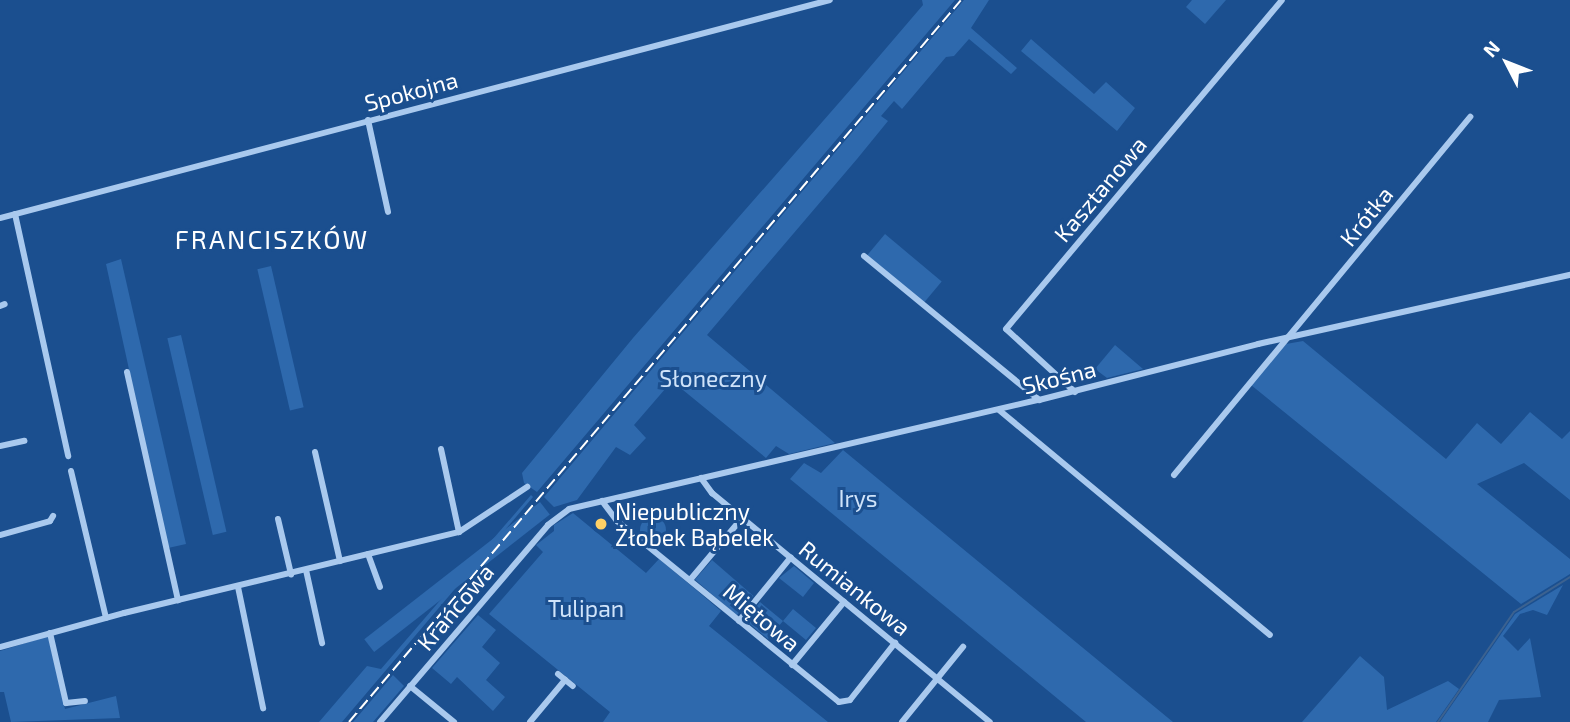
<!DOCTYPE html>
<meta charset="utf-8">
<style>
body{margin:0}
#map{position:relative;width:1570px;height:722px;overflow:hidden;background:#1b4f8f;font-family:"Exo 2",sans-serif}
div>[style]{position:absolute}
[style*='--x']{left:calc(var(--x)*1px);top:calc(var(--y)*1px);width:calc(var(--w)*1px);rotate:calc(var(--a)*1deg)}
.green>*{inset:0;background:#2e69ad;transform-origin:0 0}
.round{border-radius:50%}
.stream>*{height:2px;margin:-1px;padding:0 1px;transform-origin:1px;border-radius:1px;background:#3c6290}
.street>*{height:6px;margin:-3px;padding:0 3px;transform-origin:3px;border-radius:3px;background:#a9c9ee}
.rail>*{height:2px;margin-top:-1px;transform-origin:0;background:repeating-linear-gradient(90deg,#fff 0 12px,transparent 0 17px)}
.dots>*{width:19px;height:19px;translate:-50% -50%;box-sizing:border-box;border:4px solid #1b4f8f;border-radius:50%}
span{translate:-50% -50%;white-space:nowrap;text-align:center;line-height:1.15;-webkit-text-stroke:6px #1b4f8f;paint-order:stroke}
.street-label{font-size:23px;color:#fff}
.park-label{font-size:23px;color:#cfe3fa}
.poi-label{font-size:23px;color:#fff}
.left{translate:0 -50%;text-align:left}
.quarter-label{font-size:26px;color:#fff;letter-spacing:2px}
.north{position:absolute;left:1472px;top:28px;width:70px;height:70px;-webkit-text-stroke:5px #1b4f8f;paint-order:stroke;rotate:312deg;font-size:19px;font-weight:700;line-height:28px;text-align:center;color:#fff}
.north::after{content:'';display:block;margin:auto;width:24px;height:32px;background:#fff;clip-path:polygon(50% 0,100% 100%,50% 72%,0 100%)}
</style>
<div id="map">
<div class="green">
<i style="clip-path:polygon(922px 0,955px 0,537px 492px,524px 483px,522px 473px,633px 338px,858px 81px,923px 5px)"></i>
<i style="clip-path:polygon(964px 0,989px 0,971px 28px,1017px 68px,1011px 74px,969px 39px,954px 56px,946px 57px,902px 109px,894px 101px,881px 116px,888px 121px,857px 159px,707px 335px,835px 443px,789px 454px,776px 446px,766px 458px,672px 381px,634px 425px,646px 438px,630px 455px,616px 447px,577px 500px,554px 507px,544px 497px)"></i>
<i style="clip-path:polygon(1192px 0,1226px 0,1205px 24px,1186px 7px)"></i>
<i style="clip-path:polygon(1031px 39px,1094px 94px,1106px 82px,1135px 108px,1117px 131px,1021px 51px)"></i>
<i style="left:885px;top:234px;width:74px;height:28px;rotate:40deg"></i>
<i style="clip-path:polygon(121px 259px,186px 544px,168px 548px,106px 264px)"></i>
<i style="left:271px;top:266px;width:145px;height:14px;rotate:77deg"></i>
<i style="left:181px;top:335px;width:202px;height:14px;rotate:77deg"></i>
<i style="clip-path:polygon(1303px 341px,1446px 459px,1477px 423px,1501px 444px,1530px 412px,1562px 439px,1570px 431px,1570px 500px,1524px 463px,1477px 484px,1570px 559px,1570px 574px,1521px 604px,1251px 385px,1286px 344px)"></i>
<i style="clip-path:polygon(1115px 345px,1143px 369px,1107px 378px,1095px 369px)"></i>
<i style="clip-path:polygon(843px 450px,1060px 629px,1173px 722px,1086px 722px,790px 479px,804px 463px,821px 473px)"></i>
<i style="clip-path:polygon(531px 495px,533px 497px,342px 722px,319px 722px,367px 666px,381px 669px)"></i>
<i style="left:540px;top:502px;width:16px;height:223px;rotate:52deg"></i>
<i style="clip-path:polygon(573px 513px,646px 573px,659px 559px,694px 588px,721px 611px,709px 626px,828px 722px,603px 722px,610px 712px,489px 614px,543px 552px,536px 545px,554px 531px,554px 525px)"></i>
<i class="round" style="left:640px;top:517px;width:26px;height:26px"></i>
<i style="left:712px;top:560px;width:55px;height:26px;rotate:41deg"></i>
<i style="clip-path:polygon(794px 566px,814px 583px,803px 597px,779px 578px)"></i>
<i style="clip-path:polygon(1563px 585px,1547px 615px,1533px 610px,1520px 614px,1503px 636px,1518px 651px,1530px 638px,1541px 697px,1499px 700px,1488px 722px,1440px 722px,1515px 614px)"></i>
<i style="clip-path:polygon(760px 602px,783px 621px,793px 609px,816px 628px,806px 640px,783px 621px,768px 639px,745px 620px)"></i>
<i style="clip-path:polygon(478px 615px,496px 630px,482px 647px,500px 663px,486px 680px,505px 697px,493px 711px,457px 677px,451px 684px,432px 668px)"></i>
<i style="clip-path:polygon(48px 636px,65px 709px,116px 696px,120px 718px,11px 722px,4px 692px,0 692px,0 651px)"></i>
<i style="clip-path:polygon(1360px 656px,1384px 677px,1387px 710px,1448px 681px,1459px 689px,1436px 722px,1302px 722px)"></i>
<i style="clip-path:polygon(393px 675px,404px 686px,373px 722px,353px 722px)"></i>
</div>
<div class="stream">
<i style="--x:1438;--y:722;--w:134;--a:-55.4"></i>
<i style="--x:1514;--y:612;--w:66;--a:-32"></i>
</div>
<div class="street">
<i style="--x:368;--y:120;--w:94;--a:77.7"></i>
<i style="--x:15;--y:214;--w:248;--a:77.6"></i>
<i style="--x:0;--y:218;--w:858;--a:-14.72"></i>
<i style="--x:864;--y:256;--w:227;--a:39.4"></i>
<i style="--x:0;--y:306;--w:5;--a:-22"></i>
<i style="--x:127;--y:372;--w:234;--a:77.4"></i>
<i style="--x:1075;--y:392;--w:93;--a:-137.6"></i>
<i style="--x:1006;--y:329;--w:429;--a:-50"></i>
<i style="--x:999;--y:410;--w:352;--a:39.7"></i>
<i style="--x:0;--y:446;--w:25;--a:-12"></i>
<i style="--x:441;--y:449;--w:85;--a:77.8"></i>
<i style="--x:315;--y:452;--w:112;--a:77.1"></i>
<i style="--x:71;--y:471;--w:151;--a:76.6"></i>
<i style="--x:1174;--y:475;--w:465;--a:-50.4"></i>
<i style="--x:701;--y:478;--w:19;--a:54"></i>
<i style="--x:712;--y:493;--w:360;--a:39.5"></i>
<i style="--x:602;--y:501;--w:25;--a:53"></i>
<i style="--x:617;--y:521;--w:286;--a:39.2"></i>
<i style="--x:839;--y:702;--w:11;--a:-10"></i>
<i style="--x:850;--y:700;--w:73;--a:-51.7"></i>
<i style="--x:278;--y:519;--w:57;--a:76.7"></i>
<i style="--x:0;--y:535;--w:52;--a:-15.6"></i>
<i style="--x:50;--y:521;--w:6;--a:-59"></i>
<i style="--x:368;--y:554;--w:35;--a:70"></i>
<i style="--x:306;--y:570;--w:75;--a:77.6"></i>
<i style="--x:690;--y:580;--w:81;--a:-50"></i>
<i style="--x:238;--y:587;--w:124;--a:78.3"></i>
<i style="--x:739;--y:621;--w:82;--a:-50.9"></i>
<i style="--x:50;--y:633;--w:72;--a:77.1"></i>
<i style="--x:66;--y:703;--w:19;--a:-6"></i>
<i style="--x:0;--y:647;--w:129;--a:-15.3"></i>
<i style="--x:124;--y:613;--w:345;--a:-13.6"></i>
<i style="--x:459;--y:532;--w:82;--a:-33.5"></i>
<i style="--x:792;--y:665;--w:82;--a:-50.5"></i>
<i style="--x:558;--y:674;--w:19;--a:39"></i>
<i style="--x:410;--y:686;--w:57;--a:39.3"></i>
<i style="--x:380;--y:722;--w:259;--a:-49.5"></i>
<i style="--x:548;--y:525;--w:26;--a:-37"></i>
<i style="--x:569;--y:509;--w:482;--a:-13.1"></i>
<i style="--x:1039;--y:400;--w:226;--a:-14.3"></i>
<i style="--x:1258;--y:344;--w:320;--a:-12.5"></i>
<i style="--x:530;--y:722;--w:55;--a:-50.2"></i>
<i style="--x:902;--y:722;--w:97;--a:-50.9"></i>
</div>
<div class="rail">
<i style="--x:349;--y:722;--w:946;--a:-49.71"></i>
</div>
<div class="dots">
<i style="left:601px;top:524px;background:#ffd166"></i>
</div>
<div class="street-label">
<span style="left:411px;top:91px;rotate:-15deg">Spokojna</span>
<span style="left:1100px;top:189px;rotate:-50deg">Kasztanowa</span>
<span style="left:1366px;top:216px;rotate:-51deg">Krótka</span>
<span style="left:1059px;top:377px;rotate:-14deg">Skośna</span>
<span style="left:855px;top:588px;rotate:39deg">Rumiankowa</span>
<span style="left:455px;top:607px;rotate:-50deg">Krańcowa</span>
<span style="left:762px;top:617px;rotate:40deg">Miętowa</span>
</div>
<div class="park-label">
<span style="left:713px;top:378px">Słoneczny</span>
<span style="left:858px;top:498px">Irys</span>
<span style="left:586px;top:608px">Tulipan</span>
</div>
<div class="poi-label">
<span class="left" style="left:615px;top:524px">Niepubliczny<br>Żłobek Bąbelek</span>
</div>
<div class="quarter-label">
<span style="left:272px;top:239px">FRANCISZKÓW</span>
</div>
<div class="north">N</div>
</div>
